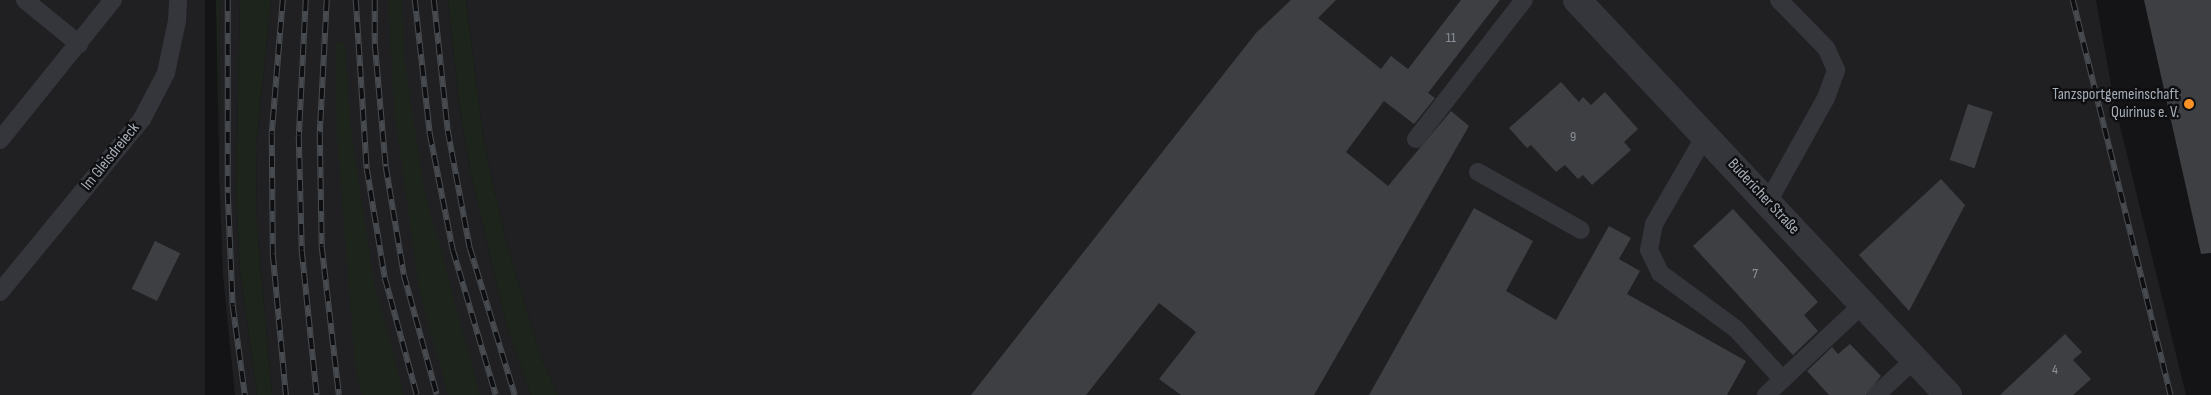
<!DOCTYPE html>
<meta charset="utf-8">
<style>
body{margin:0}
#map{position:relative;width:2211px;height:395px;overflow:hidden;background:#141416;font-family:"Sofia Sans Condensed",sans-serif}
div>[style]{position:absolute}
[style*='--x']{left:calc(var(--x)*1px);top:calc(var(--y)*1px);width:calc(var(--w)*1px);rotate:calc(var(--a)*1deg)}
.built>*{inset:0;background:#202023;transform-origin:0 0}
.green>*{inset:0;background:#1c241c}
.building>*{inset:0;background:#3e3f43;transform-origin:0 0}
.lane>*{height:18px;margin:-9px;padding:0 9px;transform-origin:9px;border-radius:9px;background:#34363b}
.street>*{height:28px;margin:-14px;padding:0 14px;transform-origin:14px;border-radius:14px;background:#34363b}
.rail>*{height:5.5px;margin-top:-2.75px;transform-origin:0;background:repeating-linear-gradient(90deg,#0f0f11 0 11px,#474b50 0 22px);box-sizing:border-box;border-block:1px solid #474b50}
.dots>*{width:14px;height:14px;translate:-50% -50%;box-sizing:border-box;border:2px solid #0f0f11;border-radius:50%}
span{translate:-50% -50%;white-space:nowrap;text-align:center;line-height:1.15;-webkit-text-stroke:5px #0f0f11;paint-order:stroke}
.number-label{font-size:14px;color:#8b929a}
.number-label span{-webkit-text-stroke-width:0}
.poi-label{font-size:16px;color:#a5adb7}
.right{translate:-100% -50%;text-align:right}
.street-label{font-size:16px;color:#a5adb7}
</style>
<div id="map">
<div class="built">
<i style="left:0;top:0;width:205px;height:395px"></i>
<i style="clip-path:polygon(220px 0,240px 0,236px 192px,240px 270px,257px 395px,235px 395px,223px 275px,219px 169px)"></i>
<i style="clip-path:polygon(271px 0,448px 0,459px 103px,472px 180px,507px 327px,531px 395px,272px 395px,257px 226px,256px 147px)"></i>
<i style="clip-path:polygon(466px 0,2096px 0,2114px 102px,2186px 395px,558px 395px,541px 357px,506px 241px,484px 142px)"></i>
</div>
<div class="green">
<i style="clip-path:polygon(216px 0,220px 0,219px 155px)"></i>
<i style="clip-path:polygon(240px 0,271px 0,256px 147px,257px 226px,272px 395px,257px 395px,240px 270px,236px 192px)"></i>
<i style="clip-path:polygon(388px 0,402px 0,405px 63px,424px 188px,480px 395px,448px 395px,419px 289px,394px 110px)"></i>
<i style="clip-path:polygon(448px 0,466px 0,484px 142px,506px 241px,541px 357px,558px 395px,531px 395px,507px 327px,472px 180px,459px 103px)"></i>
<i style="clip-path:polygon(345px 42px,351px 129px,374px 282px,404px 395px,362px 395px,355px 365px,337px 138px,336px 43px)"></i>
</div>
<div class="building">
<i style="clip-path:polygon(1291px 0,1336px 0,1318px 18px,1381px 69px,1391px 56px,1408px 69px,1461px 0,1500px 0,1428px 93px,1435px 98px,1414px 124px,1384px 101px,1346px 152px,1388px 186px,1451px 111px,1469px 126px,1314px 395px,1181px 395px,1159px 379px,1196px 332px,1159px 303px,1086px 395px,971px 395px,1256px 33px)"></i>
<i style="clip-path:polygon(2144px 0,2211px 0,2211px 253px,2201px 254px)"></i>
<i style="clip-path:polygon(1561px 82px,1579px 102px,1583px 97px,1591px 105px,1605px 92px,1638px 129px,1624px 142px,1631px 150px,1592px 185px,1583px 175px,1578px 179px,1565px 165px,1556px 172px,1531px 145px,1527px 148px,1509px 128px)"></i>
<i style="left:1968px;top:104px;width:26px;height:59px;rotate:18deg"></i>
<i style="clip-path:polygon(1941px 179px,1965px 205px,1909px 311px,1859px 255px)"></i>
<i style="clip-path:polygon(1474px 208px,1533px 241px,1506px 291px,1556px 320px,1609px 226px,1631px 238px,1619px 259px,1640px 271px,1627px 294px,1746px 361px,1727px 395px,1369px 395px)"></i>
<i style="clip-path:polygon(1733px 209px,1818px 302px,1804px 315px,1818px 331px,1793px 355px,1693px 246px)"></i>
<i style="left:155px;top:241px;width:28px;height:53px;rotate:26deg"></i>
<i style="clip-path:polygon(2065px 334px,2082px 352px,2073px 360px,2091px 379px,2073px 395px,2000px 395px)"></i>
<i style="clip-path:polygon(1850px 344px,1881px 376px,1866px 395px,1829px 395px,1807px 371px,1832px 347px,1838px 354px)"></i>
</div>
<div class="lane">
<i style="--x:25;--y:0;--w:70;--a:39.2"></i>
<i style="--x:1705;--y:136;--w:102;--a:120.1"></i>
<i style="--x:1654;--y:224;--w:26;--a:101"></i>
<i style="--x:1649;--y:250;--w:25;--a:64"></i>
<i style="--x:1660;--y:273;--w:94;--a:36.4"></i>
<i style="--x:1736;--y:329;--w:69;--a:47.3"></i>
<i style="--x:1416;--y:139;--w:176;--a:-52.2"></i>
<i style="--x:0;--y:140;--w:180;--a:-51.1"></i>
<i style="--x:1478;--y:172;--w:118;--a:29.4"></i>
<i style="--x:1768;--y:202;--w:119;--a:-60.9"></i>
<i style="--x:1826;--y:98;--w:30;--a:-70"></i>
<i style="--x:1836;--y:70;--w:24;--a:-114"></i>
<i style="--x:1826;--y:48;--w:67;--a:-134.4"></i>
<i style="--x:0;--y:292;--w:224;--a:-50.6"></i>
<i style="--x:142;--y:119;--w:52;--a:-62.4"></i>
<i style="--x:166;--y:73;--w:53;--a:-78.1"></i>
<i style="--x:177;--y:21;--w:21;--a:-87"></i>
<i style="--x:1766;--y:395;--w:133;--a:-43.2"></i>
<i style="--x:1876;--y:395;--w:53;--a:-42.7"></i>
</div>
<div class="street">
<i style="--x:1577;--y:0;--w:542;--a:46.79"></i>
</div>
<div class="rail">
<i style="--x:228;--y:0;--w:193;--a:90"></i>
<i style="--x:228;--y:193;--w:113;--a:87.5"></i>
<i style="--x:233;--y:306;--w:90;--a:82.3"></i>
<i style="--x:283;--y:0;--w:134;--a:94.7"></i>
<i style="--x:272;--y:134;--w:120;--a:89.5"></i>
<i style="--x:273;--y:254;--w:142;--a:84.7"></i>
<i style="--x:306;--y:0;--w:136;--a:92.9"></i>
<i style="--x:299;--y:136;--w:115;--a:88.5"></i>
<i style="--x:302;--y:251;--w:145;--a:84.1"></i>
<i style="--x:327;--y:0;--w:134;--a:93"></i>
<i style="--x:320;--y:134;--w:113;--a:89"></i>
<i style="--x:322;--y:247;--w:149;--a:83.4"></i>
<i style="--x:356;--y:0;--w:169;--a:86.3"></i>
<i style="--x:367;--y:169;--w:110;--a:80.6"></i>
<i style="--x:385;--y:278;--w:121;--a:74.7"></i>
<i style="--x:375;--y:0;--w:44;--a:90"></i>
<i style="--x:375;--y:44;--w:123;--a:84.9"></i>
<i style="--x:386;--y:167;--w:109;--a:80.5"></i>
<i style="--x:404;--y:275;--w:124;--a:74.6"></i>
<i style="--x:415;--y:0;--w:135;--a:83.6"></i>
<i style="--x:430;--y:134;--w:118;--a:78.8"></i>
<i style="--x:453;--y:250;--w:151;--a:73.5"></i>
<i style="--x:434;--y:0;--w:132;--a:83.9"></i>
<i style="--x:448;--y:131;--w:119;--a:79.4"></i>
<i style="--x:470;--y:248;--w:154;--a:73"></i>
<i style="--x:2073;--y:0;--w:407;--a:76.1"></i>
</div>
<div class="dots">
<i style="left:2189px;top:104px;background:#fb9226"></i>
</div>
<div class="number-label">
<span style="left:1451px;top:38px">11</span>
<span style="left:1573px;top:137px">9</span>
<span style="left:1755px;top:274px">7</span>
<span style="left:2055px;top:370px">4</span>
</div>
<div class="poi-label">
<span class="right" style="left:2179px;top:104px">Tanzsportgemeinschaft<br>Quirinus e. V.</span>
</div>
<div class="street-label">
<span style="left:111px;top:157px;rotate:-51deg">Im Gleisdreieck</span>
<span style="left:1763px;top:197px;rotate:47deg">Büdericher Straße</span>
</div>
</div>
